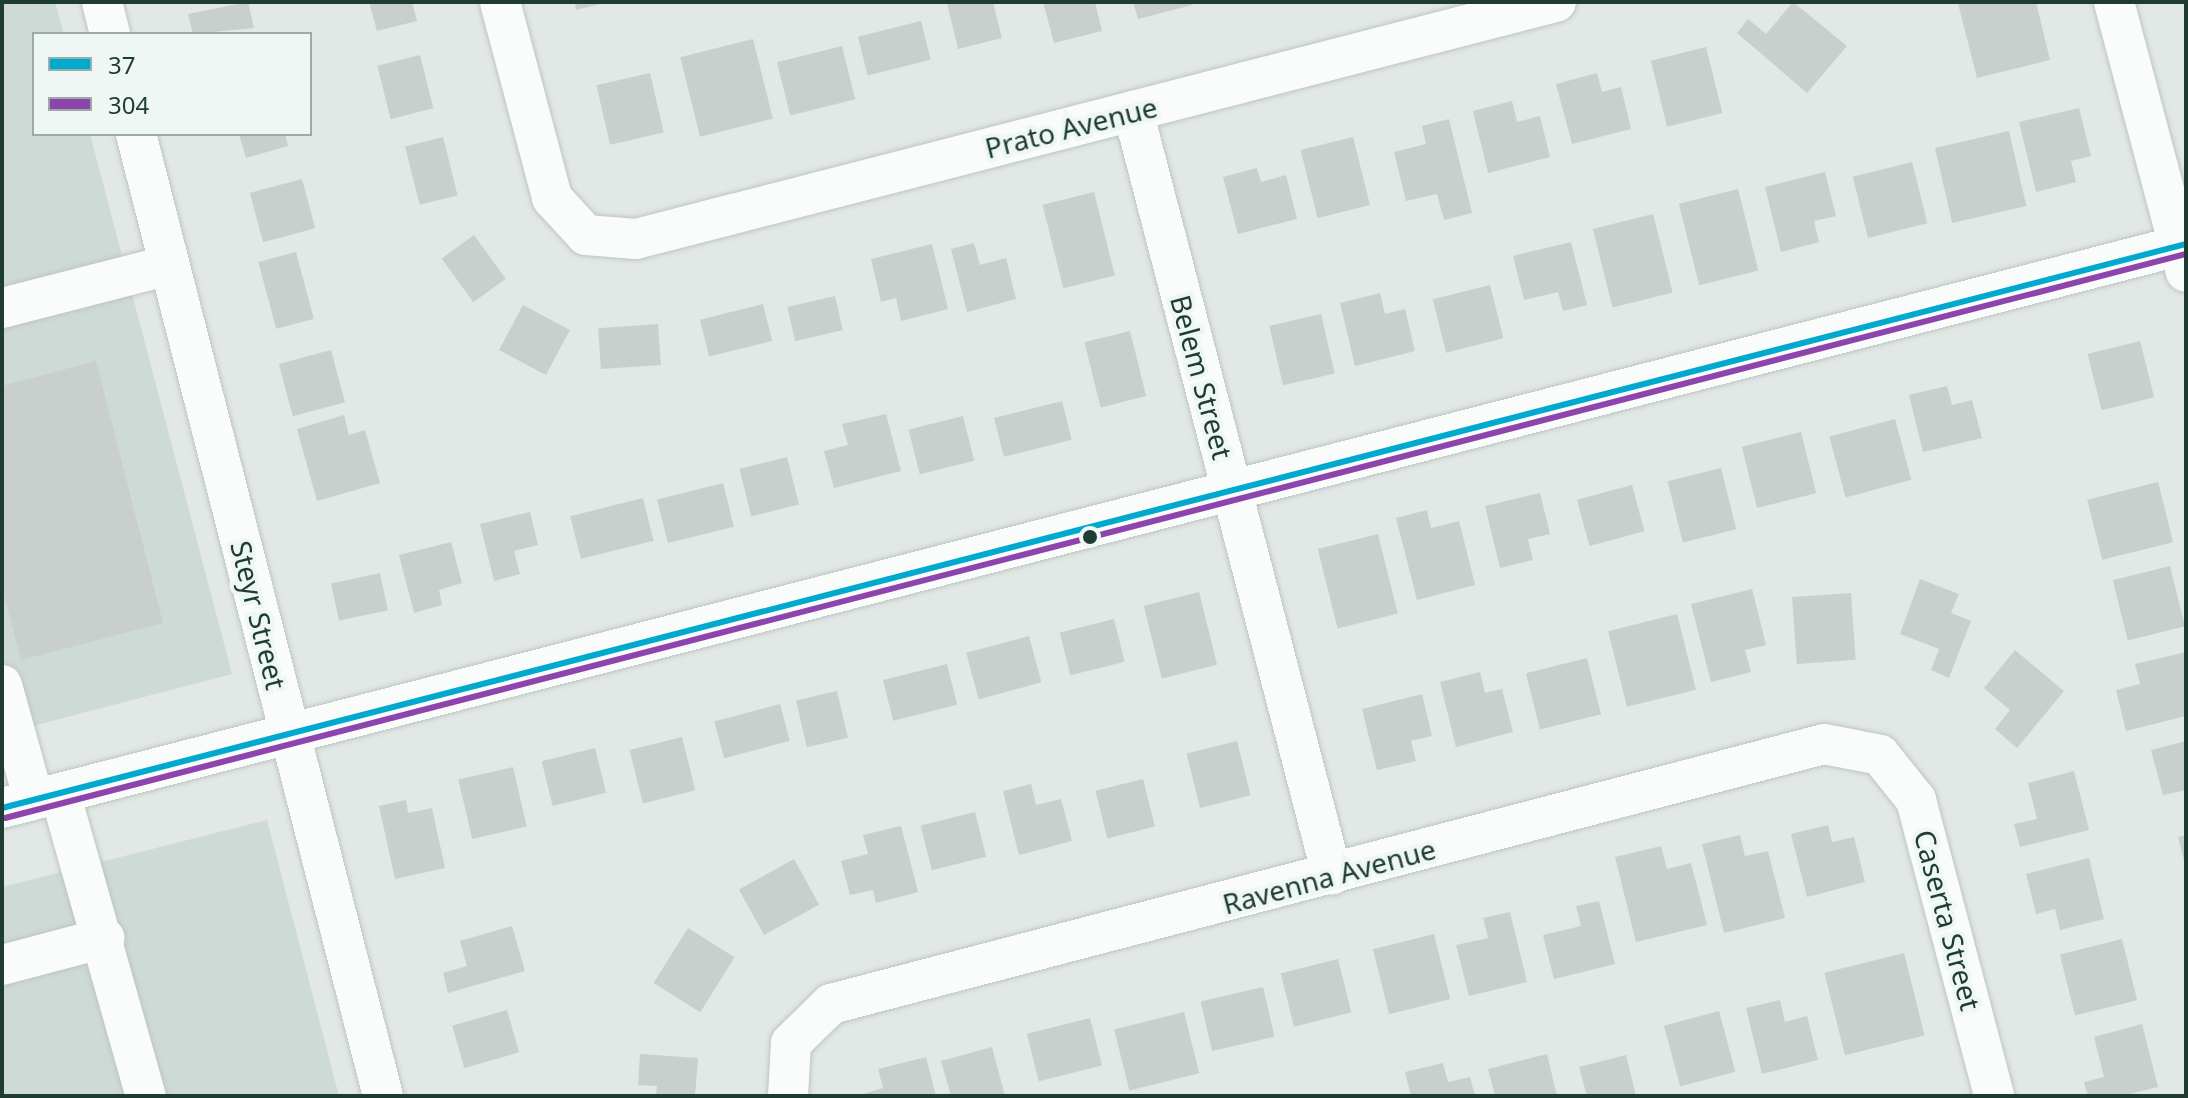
<!DOCTYPE html>
<style>
body{margin:0}
#map{position:relative;width:2188px;height:1098px;overflow:hidden;background:#e1e8e5;font-family:"Noto Sans",sans-serif}
div>[style]{position:absolute}
[style*='--x']{left:calc(var(--x)*1px);top:calc(var(--y)*1px);width:calc(var(--w)*1px);rotate:calc(var(--a)*1deg)}
.built>*{inset:0;background:#cedad5}
.building>*{inset:0;background:#c8cfcc;transform-origin:0 0}
.roads{filter:drop-shadow(0 0 2px #bec5c2) drop-shadow(0 0 2px #bec5c2)}
.minor>*{height:40px;margin:-20px;padding:0 20px;transform-origin:20px;border-radius:20px;background:#fafcfb}
.bus-1>*{height:6px;margin:-3px;padding:0 3px;transform-origin:3px;border-radius:3px;background:#00a9ce}
.bus-2>*{height:6px;margin:-3px;padding:0 3px;transform-origin:3px;border-radius:3px;background:#8e44ad}
.dots>*{width:22px;height:22px;translate:-50% -50%;box-sizing:border-box;border:4px solid #eef7f3;border-radius:50%}
span{translate:-50% -50%;white-space:nowrap;text-align:center;line-height:1.15;-webkit-text-stroke:8px #eef7f3;paint-order:stroke}
.street-label{font-size:28px;color:#1e3b34}
.frame{position:absolute;inset:0;border:4px solid #1e3b34;pointer-events:none}
.legend{position:absolute;left:32px;top:32px;width:280px;height:104px;box-sizing:border-box;background:#eef7f3;border:2px solid #9baca7;margin:0;padding:10px 14px;list-style:none;font-size:24px;color:#1e3b34}
.legend li{display:flex;align-items:center;gap:16px;height:40px}
.legend b{width:40px;border:2px solid #9baca7}
</style>
<div id="map">
<div class="built">
<i style="clip-path:polygon(2px 2px,55px 2px,64px 34px,34px 34px,34px 134px,90px 134px,232px 674px,2px 734px)"></i>
<i style="clip-path:polygon(267px 820px,339px 1096px,2px 1096px,2px 887px)"></i>
</div>
<div class="building">
<i style="clip-path:polygon(248px 2px,254px 28px,193px 34px,188px 14px)"></i>
<i style="clip-path:polygon(369px 2px,412px 2px,417px 21px,377px 31px)"></i>
<i style="clip-path:polygon(575px 2px,604px 2px,604px 3px,576px 10px)"></i>
<i style="clip-path:polygon(993px 2px,1002px 38px,958px 49px,947px 3px)"></i>
<i style="clip-path:polygon(1043px 2px,1095px 2px,1102px 31px,1054px 43px)"></i>
<i style="clip-path:polygon(1133px 2px,1191px 2px,1192px 5px,1138px 19px)"></i>
<i style="clip-path:polygon(1793px 2px,1847px 46px,1807px 93px,1737px 33px,1748px 19px,1766px 34px)"></i>
<i style="clip-path:polygon(2036px 2px,2050px 60px,1977px 78px,1958px 3px)"></i>
<i style="left:921px;top:21px;width:40px;height:65px;rotate:76deg"></i>
<i style="left:753px;top:39px;width:82px;height:75px;rotate:76deg"></i>
<i style="left:842px;top:46px;width:55px;height:67px;rotate:76deg"></i>
<i style="left:1706px;top:47px;width:68px;height:57px;rotate:76deg"></i>
<i style="left:420px;top:55px;width:55px;height:44px;rotate:76deg"></i>
<i style="left:650px;top:73px;width:61px;height:55px;rotate:77deg"></i>
<i style="clip-path:polygon(1597px 73px,1602px 92px,1621px 87px,1631px 129px,1572px 144px,1556px 84px)"></i>
<i style="clip-path:polygon(1512px 101px,1517px 122px,1540px 116px,1550px 157px,1488px 173px,1473px 111px)"></i>
<i style="clip-path:polygon(2079px 108px,2091px 156px,2071px 161px,2076px 182px,2036px 192px,2019px 122px)"></i>
<i style="clip-path:polygon(1449px 119px,1472px 213px,1444px 220px,1437px 194px,1406px 201px,1394px 152px,1426px 144px,1422px 126px)"></i>
<i style="left:2009px;top:131px;width:77px;height:76px;rotate:77deg"></i>
<i style="clip-path:polygon(239px 134px,285px 134px,288px 146px,246px 158px)"></i>
<i style="left:443px;top:137px;width:60px;height:39px;rotate:76deg"></i>
<i style="left:1353px;top:137px;width:70px;height:54px;rotate:76deg"></i>
<i style="left:1912px;top:162px;width:63px;height:61px;rotate:76deg"></i>
<i style="clip-path:polygon(1257px 168px,1261px 182px,1286px 175px,1297px 219px,1238px 234px,1223px 177px)"></i>
<i style="clip-path:polygon(1825px 172px,1836px 216px,1814px 221px,1819px 242px,1781px 252px,1765px 187px)"></i>
<i style="left:302px;top:179px;width:51px;height:54px;rotate:75deg"></i>
<i style="left:1738px;top:189px;width:84px;height:61px;rotate:76deg"></i>
<i style="left:1094px;top:192px;width:86px;height:53px;rotate:76deg"></i>
<i style="left:1653px;top:214px;width:81px;height:62px;rotate:76deg"></i>
<i style="left:474px;top:235px;width:54px;height:40px;rotate:54deg"></i>
<i style="clip-path:polygon(1571px 242px,1587px 305px,1563px 311px,1558px 292px,1524px 300px,1513px 256px)"></i>
<i style="clip-path:polygon(974px 243px,980px 265px,1006px 258px,1016px 299px,967px 312px,951px 249px)"></i>
<i style="clip-path:polygon(932px 244px,948px 309px,901px 321px,896px 298px,881px 302px,871px 259px)"></i>
<i style="left:296px;top:252px;width:69px;height:39px;rotate:75deg"></i>
<i style="left:1490px;top:285px;width:55px;height:59px;rotate:76deg"></i>
<i style="clip-path:polygon(1380px 293px,1385px 314px,1405px 309px,1415px 351px,1355px 366px,1340px 303px)"></i>
<i style="left:835px;top:296px;width:35px;height:49px;rotate:77deg"></i>
<i style="left:763px;top:304px;width:38px;height:65px;rotate:76deg"></i>
<i style="left:523px;top:305px;width:53px;height:51px;rotate:28deg"></i>
<i style="left:1321px;top:314px;width:61px;height:53px;rotate:77deg"></i>
<i style="left:658px;top:324px;width:41px;height:60px;rotate:86deg"></i>
<i style="left:1130px;top:331px;width:67px;height:47px;rotate:76deg"></i>
<i style="left:2140px;top:341px;width:58px;height:54px;rotate:76deg"></i>
<i style="left:331px;top:350px;width:54px;height:54px;rotate:75deg"></i>
<i style="clip-path:polygon(96px 361px,163px 623px,21px 660px,2px 587px,2px 386px)"></i>
<i style="clip-path:polygon(1947px 386px,1952px 405px,1972px 400px,1982px 438px,1923px 452px,1909px 395px)"></i>
<i style="left:1062px;top:401px;width:40px;height:70px;rotate:76deg"></i>
<i style="clip-path:polygon(886px 414px,901px 471px,834px 488px,824px 451px,848px 445px,842px 424px)"></i>
<i style="clip-path:polygon(344px 415px,349px 435px,365px 430px,380px 483px,317px 501px,297px 429px)"></i>
<i style="left:963px;top:416px;width:46px;height:56px;rotate:76deg"></i>
<i style="left:1895px;top:419px;width:63px;height:68px;rotate:75deg"></i>
<i style="left:1801px;top:432px;width:63px;height:61px;rotate:76deg"></i>
<i style="left:787px;top:457px;width:49px;height:49px;rotate:76deg"></i>
<i style="left:1721px;top:468px;width:63px;height:55px;rotate:76deg"></i>
<i style="left:2158px;top:482px;width:62px;height:73px;rotate:76deg"></i>
<i style="left:723px;top:483px;width:45px;height:68px;rotate:76deg"></i>
<i style="left:1632px;top:485px;width:48px;height:57px;rotate:75deg"></i>
<i style="clip-path:polygon(1540px 493px,1550px 534px,1528px 539px,1533px 560px,1500px 568px,1485px 506px)"></i>
<i style="left:643px;top:498px;width:44px;height:75px;rotate:76deg"></i>
<i style="clip-path:polygon(1427px 510px,1431px 528px,1459px 521px,1475px 585px,1417px 600px,1396px 518px)"></i>
<i style="clip-path:polygon(530px 512px,538px 545px,514px 551px,520px 574px,494px 581px,480px 524px)"></i>
<i style="left:1378px;top:534px;width:82px;height:62px;rotate:76deg"></i>
<i style="clip-path:polygon(451px 542px,462px 583px,439px 590px,442px 605px,414px 613px,399px 555px)"></i>
<i style="left:2170px;top:566px;width:62px;height:59px;rotate:76deg"></i>
<i style="left:380px;top:573px;width:38px;height:50px;rotate:78deg"></i>
<i style="clip-path:polygon(1920px 579px,1959px 594px,1951px 613px,1971px 621px,1949px 678px,1931px 670px,1939px 649px,1900px 634px)"></i>
<i style="clip-path:polygon(1752px 589px,1766px 645px,1745px 650px,1751px 672px,1711px 682px,1691px 604px)"></i>
<i style="left:1199px;top:592px;width:75px;height:57px;rotate:76deg"></i>
<i style="left:1851px;top:593px;width:67px;height:59px;rotate:86deg"></i>
<i style="left:1677px;top:614px;width:78px;height:71px;rotate:76deg"></i>
<i style="left:1114px;top:619px;width:44px;height:56px;rotate:76deg"></i>
<i style="left:1029px;top:636px;width:48px;height:65px;rotate:75deg"></i>
<i style="clip-path:polygon(2015px 650px,2064px 691px,2017px 748px,1995px 729px,2010px 710px,1984px 688px)"></i>
<i style="clip-path:polygon(2186px 652px,2186px 716px,2126px 731px,2116px 690px,2140px 684px,2135px 664px)"></i>
<i style="left:1587px;top:658px;width:58px;height:63px;rotate:76deg"></i>
<i style="left:947px;top:664px;width:42px;height:66px;rotate:76deg"></i>
<i style="clip-path:polygon(1480px 672px,1485px 693px,1502px 689px,1513px 732px,1456px 747px,1440px 682px)"></i>
<i style="left:837px;top:691px;width:48px;height:42px;rotate:77deg"></i>
<i style="clip-path:polygon(1422px 694px,1432px 736px,1411px 741px,1416px 761px,1377px 770px,1362px 709px)"></i>
<i style="left:780px;top:704px;width:38px;height:68px;rotate:75deg"></i>
<i style="left:682px;top:737px;width:55px;height:54px;rotate:76deg"></i>
<i style="left:1237px;top:741px;width:56px;height:52px;rotate:76deg"></i>
<i style="clip-path:polygon(2186px 741px,2186px 790px,2163px 795px,2151px 750px)"></i>
<i style="left:595px;top:748px;width:46px;height:55px;rotate:76deg"></i>
<i style="left:513px;top:767px;width:61px;height:56px;rotate:77deg"></i>
<i style="clip-path:polygon(2074px 771px,2089px 830px,2020px 847px,2014px 824px,2037px 819px,2028px 783px)"></i>
<i style="left:1143px;top:779px;width:49px;height:49px;rotate:76deg"></i>
<i style="clip-path:polygon(1031px 784px,1036px 805px,1061px 799px,1072px 841px,1019px 855px,1003px 791px)"></i>
<i style="clip-path:polygon(406px 800px,408px 813px,432px 808px,445px 868px,395px 879px,379px 806px)"></i>
<i style="left:975px;top:812px;width:46px;height:56px;rotate:76deg"></i>
<i style="clip-path:polygon(1828px 825px,1832px 842px,1854px 837px,1865px 882px,1807px 897px,1791px 834px)"></i>
<i style="clip-path:polygon(901px 826px,918px 892px,876px 903px,873px 890px,850px 895px,841px 861px,868px 854px,863px 835px)"></i>
<i style="clip-path:polygon(1740px 835px,1745px 856px,1768px 851px,1785px 918px,1724px 933px,1702px 844px)"></i>
<i style="clip-path:polygon(2186px 835px,2186px 864px,2185px 865px,2178px 837px)"></i>
<i style="clip-path:polygon(1661px 846px,1667px 869px,1691px 863px,1707px 925px,1636px 942px,1615px 857px)"></i>
<i style="clip-path:polygon(2089px 858px,2104px 919px,2060px 930px,2055px 909px,2036px 914px,2026px 874px)"></i>
<i style="left:794px;top:859px;width:52px;height:63px;rotate:61deg"></i>
<i style="clip-path:polygon(1599px 901px,1615px 964px,1554px 979px,1543px 935px,1581px 926px,1576px 906px)"></i>
<i style="clip-path:polygon(1510px 912px,1527px 982px,1469px 996px,1456px 945px,1488px 938px,1483px 918px)"></i>
<i style="clip-path:polygon(512px 926px,525px 971px,448px 993px,443px 973px,467px 966px,460px 941px)"></i>
<i style="left:688px;top:928px;width:55px;height:65px;rotate:32deg"></i>
<i style="left:1434px;top:934px;width:67px;height:63px;rotate:76deg"></i>
<i style="left:2122px;top:939px;width:63px;height:64px;rotate:76deg"></i>
<i style="left:1904px;top:953px;width:85px;height:82px;rotate:76deg"></i>
<i style="left:1338px;top:959px;width:55px;height:59px;rotate:76deg"></i>
<i style="left:1263px;top:987px;width:51px;height:64px;rotate:77deg"></i>
<i style="clip-path:polygon(1780px 1000px,1785px 1022px,1807px 1016px,1818px 1060px,1762px 1074px,1746px 1008px)"></i>
<i style="left:507px;top:1010px;width:44px;height:57px;rotate:74deg"></i>
<i style="left:1719px;top:1011px;width:63px;height:57px;rotate:75deg"></i>
<i style="left:1184px;top:1012px;width:63px;height:72px;rotate:76deg"></i>
<i style="left:1090px;top:1018px;width:49px;height:65px;rotate:76deg"></i>
<i style="clip-path:polygon(2142px 1024px,2158px 1087px,2121px 1096px,2088px 1096px,2084px 1082px,2104px 1077px,2094px 1037px)"></i>
<i style="clip-path:polygon(992px 1047px,1005px 1096px,951px 1096px,941px 1061px)"></i>
<i style="clip-path:polygon(640px 1054px,698px 1058px,695px 1096px,656px 1096px,657px 1086px,638px 1085px)"></i>
<i style="clip-path:polygon(1547px 1054px,1557px 1096px,1495px 1096px,1488px 1069px)"></i>
<i style="clip-path:polygon(1626px 1055px,1636px 1096px,1587px 1096px,1579px 1067px)"></i>
<i style="clip-path:polygon(926px 1057px,936px 1096px,857px 1096px,883px 1088px,878px 1069px)"></i>
<i style="clip-path:polygon(1443px 1063px,1448px 1082px,1470px 1077px,1475px 1096px,1411px 1096px,1405px 1072px)"></i>
</div>
<div class="roads">
<div class="minor">
<i style="--x:102;--y:2;--w:33;--a:76"></i>
<i style="--x:500;--y:2;--w:203;--a:75.1"></i>
<i style="--x:552;--y:198;--w:50;--a:47.4"></i>
<i style="--x:586;--y:235;--w:50;--a:4.6"></i>
<i style="--x:636;--y:239;--w:950;--a:-14.45"></i>
<i style="--x:2114;--y:2;--w:279;--a:75.1"></i>
<i style="--x:1133;--y:111;--w:789;--a:75.4"></i>
<i style="--x:136;--y:134;--w:993;--a:75.6"></i>
<i style="--x:2;--y:308;--w:172;--a:-14.4"></i>
<i style="--x:2;--y:685;--w:119;--a:74.5"></i>
<i style="--x:60;--y:793;--w:315;--a:74.2"></i>
<i style="--x:2;--y:808;--w:2256;--a:-14.48"></i>
<i style="--x:2;--y:965;--w:106;--a:-14.8"></i>
<i style="--x:788;--y:1096;--w:53;--a:-86.8"></i>
<i style="--x:791;--y:1043;--w:56;--a:-44.3"></i>
<i style="--x:831;--y:1004;--w:1026;--a:-14.67"></i>
<i style="--x:1824;--y:744;--w:57;--a:11.1"></i>
<i style="--x:1880;--y:755;--w:58;--a:51.3"></i>
<i style="--x:1916;--y:800;--w:306;--a:75.2"></i>
</div>
</div>
<div class="bus-1">
<i style="--x:2;--y:808;--w:2256;--a:-14.48"></i>
</div>
<div class="bus-2">
<i style="--x:5;--y:818;--w:2253;--a:-14.5"></i>
</div>
<div class="dots">
<i style="left:1090px;top:537px;background:#1e3b34"></i>
</div>
<div class="street-label">
<span style="left:1071px;top:127px;rotate:-14deg">Prato Avenue</span>
<span style="left:1202px;top:377px;rotate:75deg">Belem Street</span>
<span style="left:259px;top:615px;rotate:76deg">Steyr Street</span>
<span style="left:1329px;top:876px;rotate:-15deg">Ravenna Avenue</span>
<span style="left:1948px;top:920px;rotate:75deg">Caserta Street</span>
</div>
<div class="frame"></div>
<ul class="legend">
<li><b style="height:10px;background:#00a9ce"></b>37</li>
<li><b style="height:10px;background:#8e44ad"></b>304</li>
</ul>
</div>
